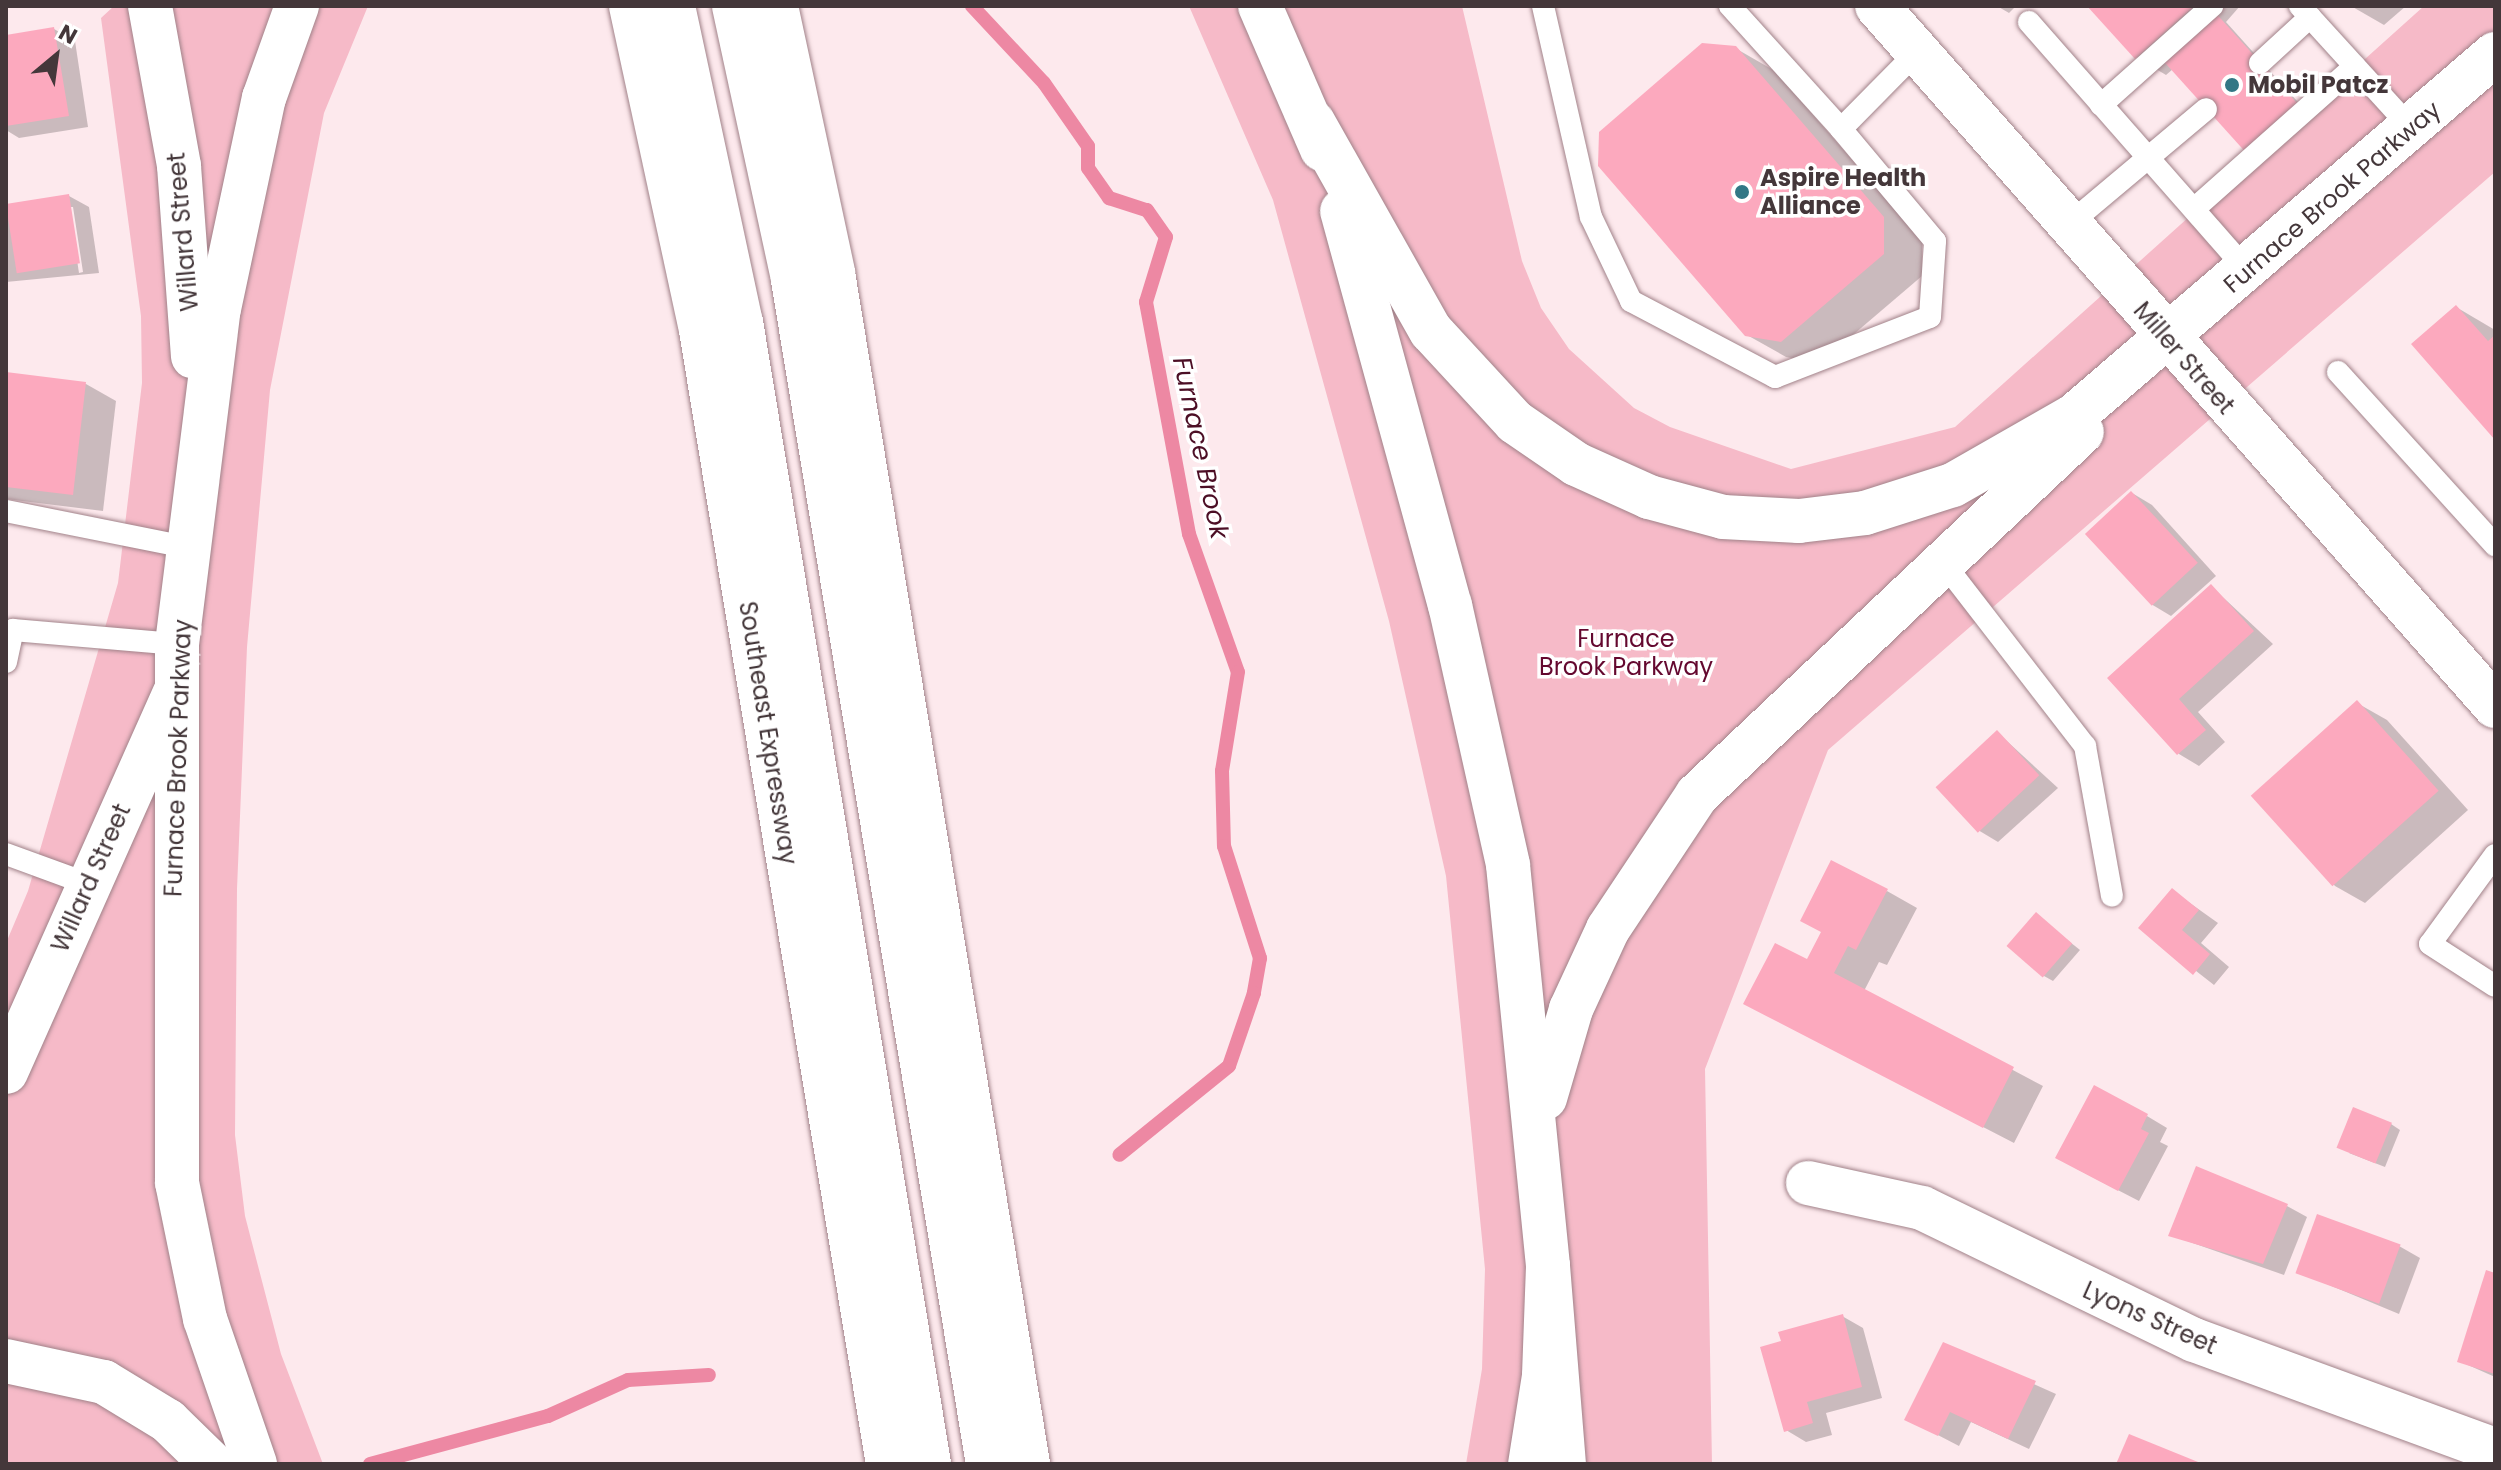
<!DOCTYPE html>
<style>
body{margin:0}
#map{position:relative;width:2501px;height:1470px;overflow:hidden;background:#fde9ed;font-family:Poppins,sans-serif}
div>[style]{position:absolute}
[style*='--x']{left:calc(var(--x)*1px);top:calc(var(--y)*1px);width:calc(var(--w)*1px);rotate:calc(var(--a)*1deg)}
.green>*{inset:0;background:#f6bac8}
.shadow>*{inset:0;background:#0003}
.stream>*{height:14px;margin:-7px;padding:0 7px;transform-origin:7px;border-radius:7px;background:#ed88a3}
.building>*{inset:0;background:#fca9be;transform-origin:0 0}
.roads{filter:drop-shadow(0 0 2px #a18289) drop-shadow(0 0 2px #a18289)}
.lane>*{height:22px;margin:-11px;padding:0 11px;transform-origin:11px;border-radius:11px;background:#fff}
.street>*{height:44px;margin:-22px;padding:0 22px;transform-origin:22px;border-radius:22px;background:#fff}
.secondary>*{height:44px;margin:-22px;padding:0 22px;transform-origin:22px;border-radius:22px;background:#fff}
.highway>*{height:44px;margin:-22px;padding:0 22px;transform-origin:22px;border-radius:22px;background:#fff}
.dots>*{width:22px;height:22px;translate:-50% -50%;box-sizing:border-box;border:4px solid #fff;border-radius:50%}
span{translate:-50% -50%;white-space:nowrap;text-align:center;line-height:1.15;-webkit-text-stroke:7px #fff;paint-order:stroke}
.poi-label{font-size:24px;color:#44373a;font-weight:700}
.left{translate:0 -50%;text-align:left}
.street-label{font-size:24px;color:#44373a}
.park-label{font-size:24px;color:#64082f}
.water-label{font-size:26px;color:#4c0e25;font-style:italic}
.frame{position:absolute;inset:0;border:8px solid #44373a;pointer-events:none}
.north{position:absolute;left:16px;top:16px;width:80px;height:80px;-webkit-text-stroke:6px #fff;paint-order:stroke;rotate:29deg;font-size:22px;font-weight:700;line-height:32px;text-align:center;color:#44373a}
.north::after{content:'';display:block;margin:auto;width:28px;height:36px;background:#44373a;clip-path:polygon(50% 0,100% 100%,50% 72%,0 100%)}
</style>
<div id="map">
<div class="green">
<i style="clip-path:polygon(114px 6px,368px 6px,324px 113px,270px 390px,247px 647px,237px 889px,235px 1135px,245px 1216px,281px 1354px,323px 1464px,6px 1464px,6px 943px,28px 891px,118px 583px,142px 383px,141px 316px,101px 18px)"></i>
<i style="clip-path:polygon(1189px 6px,1462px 6px,1522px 261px,1541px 308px,1569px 349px,1634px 408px,1670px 427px,1791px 469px,1955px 427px,2424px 6px,2495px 6px,2495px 172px,1828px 750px,1705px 1069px,1712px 1464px,1466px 1464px,1482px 1369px,1485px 1269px,1446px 876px,1389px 621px,1273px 200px)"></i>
</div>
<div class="shadow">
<i style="clip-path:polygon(1997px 6px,2016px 6px,2009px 13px)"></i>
<i style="clip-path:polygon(2090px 6px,2240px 6px,2226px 22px,2307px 112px,2173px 69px,2166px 75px,2136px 57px)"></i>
<i style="clip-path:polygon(2351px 6px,2406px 6px,2384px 25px)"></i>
<i style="clip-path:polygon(54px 29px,75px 41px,88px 127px,19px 138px,6px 130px,6px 37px)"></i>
<i style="clip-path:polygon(1735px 48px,1775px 71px,1922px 240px,1922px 276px,1820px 363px,1786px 357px,1747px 335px)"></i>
<i style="clip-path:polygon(evenodd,69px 196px,89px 207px,99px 273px,6px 282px,6px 205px,69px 196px,69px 207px,73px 207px,83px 272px,79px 273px,69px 207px)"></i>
<i style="clip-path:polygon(2456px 307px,2495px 330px,2495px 437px)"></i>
<i style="clip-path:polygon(6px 374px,86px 384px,116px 401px,103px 511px,6px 499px)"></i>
<i style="clip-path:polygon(2132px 493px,2152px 505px,2216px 576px,2171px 616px,2151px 604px)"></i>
<i style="clip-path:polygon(2212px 587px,2273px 644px,2198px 712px,2225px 742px,2199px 766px,2179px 754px,2110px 679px)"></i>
<i style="clip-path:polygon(2357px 703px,2387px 720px,2468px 810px,2365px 903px,2335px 886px,2254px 796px)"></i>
<i style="clip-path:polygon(1997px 732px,2058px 788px,1998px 842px,1978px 830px)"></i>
<i style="clip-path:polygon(1887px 891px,1917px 908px,1887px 965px,1879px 962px,1864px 991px,2043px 1086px,2014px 1143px,1776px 1020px,1823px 932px)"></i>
<i style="clip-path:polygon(2173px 891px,2218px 923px,2201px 943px,2229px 967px,2214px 985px,2141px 928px)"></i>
<i style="clip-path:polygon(2036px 915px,2080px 950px,2053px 981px,2044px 976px)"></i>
<i style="clip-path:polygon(2147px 1116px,2167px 1128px,2160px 1142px,2168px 1146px,2139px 1201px,2077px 1169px)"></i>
<i style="clip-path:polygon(2391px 1124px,2400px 1130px,2385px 1167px,2349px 1153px)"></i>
<i style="clip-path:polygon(2287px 1206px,2307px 1217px,2284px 1275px,2170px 1235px)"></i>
<i style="clip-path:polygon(2399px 1246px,2420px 1258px,2399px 1314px,2298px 1272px)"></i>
<i style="clip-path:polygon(2495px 1275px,2495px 1377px,2459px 1361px)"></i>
<i style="clip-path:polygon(1842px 1316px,1863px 1328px,1882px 1398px,1826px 1413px,1832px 1435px,1806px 1442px,1786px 1430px)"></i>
<i style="clip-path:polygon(1944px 1344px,2056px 1394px,2029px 1449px,1971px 1422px,1959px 1446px,1907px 1419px)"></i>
</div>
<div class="stream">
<i style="--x:972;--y:6;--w:105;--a:46.9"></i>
<i style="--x:1044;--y:83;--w:77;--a:55.1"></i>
<i style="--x:1088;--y:146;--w:22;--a:90"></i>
<i style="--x:1088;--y:168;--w:37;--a:55"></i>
<i style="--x:1109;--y:198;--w:40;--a:18"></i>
<i style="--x:1147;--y:210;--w:33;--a:55"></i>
<i style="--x:1166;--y:237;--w:68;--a:107.1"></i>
<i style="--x:1146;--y:302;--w:236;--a:79.5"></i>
<i style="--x:1189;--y:534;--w:146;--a:70.5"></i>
<i style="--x:1238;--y:672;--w:100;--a:99.2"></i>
<i style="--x:1222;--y:771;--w:75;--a:88.5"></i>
<i style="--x:1224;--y:846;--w:118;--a:72.2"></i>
<i style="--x:1260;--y:958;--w:36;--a:100"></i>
<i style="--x:1254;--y:993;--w:77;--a:108.9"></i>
<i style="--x:1229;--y:1066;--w:141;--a:141"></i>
<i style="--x:370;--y:1464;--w:184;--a:-15.1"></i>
<i style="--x:548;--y:1416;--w:88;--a:-24.2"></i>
<i style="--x:628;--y:1380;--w:81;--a:-3.5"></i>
</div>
<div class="building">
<i style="clip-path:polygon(2087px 6px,2194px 6px,2135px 59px)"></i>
<i style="left:2213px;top:10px;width:129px;height:71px;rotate:48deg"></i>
<i style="clip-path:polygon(54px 27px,69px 116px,6px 126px,6px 35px)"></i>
<i style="clip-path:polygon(1702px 43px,1736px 46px,1884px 217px,1884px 254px,1781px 342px,1745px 336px,1598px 166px,1599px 132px)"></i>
<i style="left:69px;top:194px;width:70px;height:64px;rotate:81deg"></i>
<i style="clip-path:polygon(2456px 305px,2488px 341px,2495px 335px,2495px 440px,2411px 344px)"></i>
<i style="clip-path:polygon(6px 372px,86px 382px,73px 495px,6px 487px)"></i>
<i style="left:2131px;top:491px;width:98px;height:63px;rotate:47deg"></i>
<i style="clip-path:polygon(2211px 584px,2254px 631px,2179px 699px,2206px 730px,2177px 755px,2107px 678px)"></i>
<i style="left:2357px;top:700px;width:122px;height:143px;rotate:48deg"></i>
<i style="left:1997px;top:730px;width:62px;height:84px;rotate:47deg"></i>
<i style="clip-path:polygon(1831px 860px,1888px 889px,1856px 950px,1848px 946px,1834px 973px,2014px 1067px,1983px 1128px,1743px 1004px,1775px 943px,1807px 959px,1821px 932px,1800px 921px)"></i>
<i style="clip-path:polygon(2172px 888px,2199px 910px,2182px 930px,2210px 954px,2193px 975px,2138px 928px)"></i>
<i style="left:2036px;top:912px;width:48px;height:45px;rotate:41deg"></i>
<i style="clip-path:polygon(2094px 1085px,2148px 1114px,2141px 1129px,2149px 1133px,2118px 1191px,2055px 1158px)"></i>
<i style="left:2353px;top:1107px;width:42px;height:44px;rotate:22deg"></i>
<i style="clip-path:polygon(2196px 1166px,2288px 1204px,2263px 1264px,2168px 1236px)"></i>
<i style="left:2317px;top:1214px;width:89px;height:63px;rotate:20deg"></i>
<i style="clip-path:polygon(2486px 1270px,2495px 1273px,2495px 1374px,2457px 1362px)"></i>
<i style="clip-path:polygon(1843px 1314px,1862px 1387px,1807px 1402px,1813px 1423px,1784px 1432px,1760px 1347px,1781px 1341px,1778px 1332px)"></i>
<i style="clip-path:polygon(1943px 1342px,2036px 1381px,2008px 1439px,1950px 1412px,1938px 1436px,1904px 1420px)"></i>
<i style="clip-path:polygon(2129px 1434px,2203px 1464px,2116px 1464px)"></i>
</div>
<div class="roads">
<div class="lane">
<i style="--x:1543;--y:6;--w:216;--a:77.2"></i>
<i style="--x:1591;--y:217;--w:93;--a:64.5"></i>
<i style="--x:1631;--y:301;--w:163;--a:27.8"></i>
<i style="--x:1775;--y:377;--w:166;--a:-21.2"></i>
<i style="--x:1930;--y:317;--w:76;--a:-86.2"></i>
<i style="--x:1935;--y:241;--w:146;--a:-130"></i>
<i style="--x:1730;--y:6;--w:166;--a:47.9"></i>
<i style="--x:1841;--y:129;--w:108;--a:-45.4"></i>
<i style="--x:2300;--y:6;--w:165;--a:47.7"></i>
<i style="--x:2029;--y:22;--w:332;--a:48.7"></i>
<i style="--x:2260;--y:63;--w:68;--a:-42.6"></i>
<i style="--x:2101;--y:105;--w:149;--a:-41.7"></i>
<i style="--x:2194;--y:209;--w:215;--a:-41.6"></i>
<i style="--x:2068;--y:225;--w:180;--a:-40"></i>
<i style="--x:2338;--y:372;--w:234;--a:47.8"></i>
<i style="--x:6;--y:511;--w:189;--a:11.3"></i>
<i style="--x:1945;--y:565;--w:229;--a:52.3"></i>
<i style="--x:2085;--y:746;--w:152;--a:79.8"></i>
<i style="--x:6;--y:662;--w:33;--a:-78"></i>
<i style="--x:13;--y:630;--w:165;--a:4.9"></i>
<i style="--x:6;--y:854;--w:87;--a:20.1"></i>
<i style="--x:2495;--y:855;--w:110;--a:126.1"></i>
<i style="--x:2430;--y:944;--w:77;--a:32.9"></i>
</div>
<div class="street">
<i style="--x:1877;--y:6;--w:934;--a:48.56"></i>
<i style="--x:1808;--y:1183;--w:117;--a:12.4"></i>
<i style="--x:1922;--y:1208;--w:302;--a:25.9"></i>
<i style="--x:2194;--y:1340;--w:320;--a:20.1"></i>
</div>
<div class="secondary">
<i style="--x:150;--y:6;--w:163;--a:79.7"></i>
<i style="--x:179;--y:166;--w:191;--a:85.8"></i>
<i style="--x:1260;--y:6;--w:156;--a:66.6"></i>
<i style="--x:1313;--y:122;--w:240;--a:60.6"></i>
<i style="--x:1431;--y:331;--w:124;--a:47.3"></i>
<i style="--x:1515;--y:422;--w:74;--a:34.5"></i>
<i style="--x:1576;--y:464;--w:80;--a:24.3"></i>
<i style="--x:1649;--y:497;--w:77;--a:15.1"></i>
<i style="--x:1723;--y:517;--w:76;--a:3"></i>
<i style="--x:1799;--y:521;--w:66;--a:-6.9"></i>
<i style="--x:1865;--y:513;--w:92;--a:-17.7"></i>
<i style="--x:1953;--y:485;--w:141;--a:-29.8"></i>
<i style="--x:2075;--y:415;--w:554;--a:-40.68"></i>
<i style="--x:1342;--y:211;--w:409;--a:74.7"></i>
<i style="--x:1450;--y:605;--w:266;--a:77.4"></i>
<i style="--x:1508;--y:865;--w:403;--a:84.3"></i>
<i style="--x:1548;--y:1266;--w:110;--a:92.1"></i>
<i style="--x:1544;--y:1376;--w:89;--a:99"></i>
<i style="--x:6;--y:1072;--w:414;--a:-66"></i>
<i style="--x:1545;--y:1098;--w:93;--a:-73.7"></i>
<i style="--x:1571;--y:1009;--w:88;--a:-65.2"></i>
<i style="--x:1608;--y:929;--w:161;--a:-56.4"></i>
<i style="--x:1697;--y:795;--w:529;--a:-43.32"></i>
<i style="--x:6;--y:1361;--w:100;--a:12.1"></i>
<i style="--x:104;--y:1382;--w:75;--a:31.4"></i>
<i style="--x:168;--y:1421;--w:62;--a:44.3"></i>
<i style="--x:255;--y:1464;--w:153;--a:-109"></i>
<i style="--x:205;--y:1319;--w:139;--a:-101.6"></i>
<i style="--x:177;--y:1183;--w:539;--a:-90"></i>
<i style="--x:177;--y:644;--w:338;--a:-82.9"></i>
<i style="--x:219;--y:309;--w:216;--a:-78"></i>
<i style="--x:264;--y:98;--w:98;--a:-70.3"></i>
</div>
<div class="highway">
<i style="--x:631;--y:6;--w:331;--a:77.8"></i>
<i style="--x:701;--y:330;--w:1149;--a:80.64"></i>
<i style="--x:673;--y:6;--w:323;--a:77.9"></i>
<i style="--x:741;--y:322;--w:1157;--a:80.65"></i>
<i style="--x:734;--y:6;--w:280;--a:77.8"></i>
<i style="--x:793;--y:280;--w:1200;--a:80.65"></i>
<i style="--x:776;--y:6;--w:273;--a:77.9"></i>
<i style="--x:833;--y:273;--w:1207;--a:80.7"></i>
<i style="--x:1548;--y:1266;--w:199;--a:85.4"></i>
</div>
</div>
<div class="dots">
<i style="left:2232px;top:85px;background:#327785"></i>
<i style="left:1742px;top:192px;background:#327785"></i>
</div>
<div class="poi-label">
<span class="left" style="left:2248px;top:85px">Mobil Patcz</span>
<span class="left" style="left:1760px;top:192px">Aspire Health<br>Alliance</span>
</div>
<div class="street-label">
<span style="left:2332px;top:197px;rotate:-41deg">Furnace Brook Parkway</span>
<span style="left:183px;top:232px;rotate:-95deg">Willard Street</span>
<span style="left:2184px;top:358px;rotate:49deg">Miller Street</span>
<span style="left:768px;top:733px;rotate:81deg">Southeast Expressway</span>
<span style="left:178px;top:758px;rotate:-88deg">Furnace Brook Parkway</span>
<span style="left:91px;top:878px;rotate:-66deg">Willard Street</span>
<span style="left:2150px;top:1318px;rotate:24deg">Lyons Street</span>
</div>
<div class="park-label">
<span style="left:1626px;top:653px">Furnace<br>Brook Parkway</span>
</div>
<div class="water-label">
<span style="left:1200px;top:448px;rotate:78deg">Furnace Brook</span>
</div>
<div class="frame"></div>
<div class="north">N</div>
</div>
